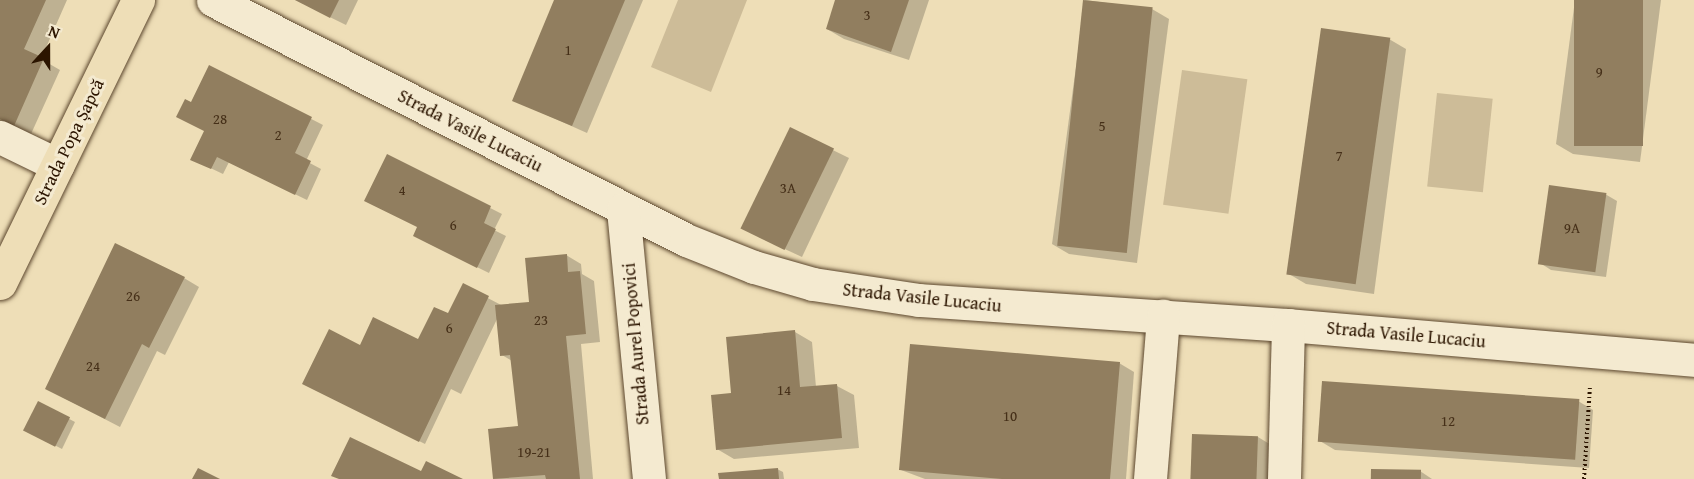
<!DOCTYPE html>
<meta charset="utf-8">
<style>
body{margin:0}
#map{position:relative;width:1694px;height:479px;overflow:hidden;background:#eedeb7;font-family:"Gentium Book Plus",serif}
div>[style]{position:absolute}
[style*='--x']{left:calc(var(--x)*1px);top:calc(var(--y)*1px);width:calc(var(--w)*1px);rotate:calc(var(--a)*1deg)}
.green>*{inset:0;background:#cdbc98;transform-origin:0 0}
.shadow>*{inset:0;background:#0003}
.building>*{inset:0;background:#917e5f;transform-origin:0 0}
.path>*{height:4px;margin-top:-2px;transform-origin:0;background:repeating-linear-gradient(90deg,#2c1500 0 1.5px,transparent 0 4.5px)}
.roads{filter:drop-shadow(0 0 2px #5c472e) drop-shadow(0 0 2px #5c472e)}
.minor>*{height:33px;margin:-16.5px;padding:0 16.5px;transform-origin:16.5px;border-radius:16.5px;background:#f4ead0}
.major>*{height:33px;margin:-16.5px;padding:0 16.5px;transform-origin:16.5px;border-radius:16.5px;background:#eedeb7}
span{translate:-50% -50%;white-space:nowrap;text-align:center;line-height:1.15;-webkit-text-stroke:6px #f4ead0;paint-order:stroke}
.number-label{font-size:15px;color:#452f18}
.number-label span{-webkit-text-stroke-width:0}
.street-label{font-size:18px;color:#2c1500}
.north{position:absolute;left:18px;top:18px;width:60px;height:60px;-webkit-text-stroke:4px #f4ead0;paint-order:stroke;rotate:21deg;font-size:16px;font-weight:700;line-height:24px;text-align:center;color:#2c1500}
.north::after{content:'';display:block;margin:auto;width:21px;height:27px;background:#2c1500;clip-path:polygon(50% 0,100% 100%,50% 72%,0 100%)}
</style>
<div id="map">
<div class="green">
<i style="clip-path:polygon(678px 0,747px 0,711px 92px,651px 67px)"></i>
<i style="left:1182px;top:70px;width:66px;height:136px;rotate:8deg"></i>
<i style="left:1437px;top:93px;width:56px;height:94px;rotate:6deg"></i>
</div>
<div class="shadow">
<i style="clip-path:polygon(0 0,67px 0,41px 59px,60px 70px,31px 134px,0 120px)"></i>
<i style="clip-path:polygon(295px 0,358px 0,346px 25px)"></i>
<i style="clip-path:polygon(556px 0,643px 0,587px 133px,513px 100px)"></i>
<i style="clip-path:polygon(837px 0,929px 0,909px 60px,844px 39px,827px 29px)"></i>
<i style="clip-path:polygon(1085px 0,1152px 9px,1169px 19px,1137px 263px,1069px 254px,1052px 244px)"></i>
<i style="clip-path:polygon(1575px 0,1661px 0,1640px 162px,1573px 154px,1556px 144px)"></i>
<i style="clip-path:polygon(1389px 39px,1406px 49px,1374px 294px,1306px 284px,1289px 274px)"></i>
<i style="clip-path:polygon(210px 67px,323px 125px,306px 161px,321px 169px,307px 200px,229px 162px,223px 174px,204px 165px,206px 131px,192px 104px)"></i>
<i style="clip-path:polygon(790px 129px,849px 158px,802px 257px,759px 237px)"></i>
<i style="clip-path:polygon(388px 156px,502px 214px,494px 230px,506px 236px,489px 273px,426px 242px)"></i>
<i style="clip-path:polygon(1605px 194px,1617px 201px,1606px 277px,1551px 270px,1540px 263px)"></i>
<i style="clip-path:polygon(566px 255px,581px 264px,582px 274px,594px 281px,600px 342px,581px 344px,593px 479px,494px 479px,489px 430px,519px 427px,512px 361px,502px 355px,498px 317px,461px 394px,451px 389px,425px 444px,309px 386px,361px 346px,419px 341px,449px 315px,463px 285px,503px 306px,530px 303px)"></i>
<i style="clip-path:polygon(184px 278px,199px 287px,165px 355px,157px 351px,120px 427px,62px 397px)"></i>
<i style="clip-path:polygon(795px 332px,812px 342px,816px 387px,837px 386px,854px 395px,859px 448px,734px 459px,717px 449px,733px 395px)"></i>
<i style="clip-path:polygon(1119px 363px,1134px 372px,1126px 479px,925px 479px,901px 470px)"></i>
<i style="clip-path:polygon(1578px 401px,1593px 410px,1589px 468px,1335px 450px,1320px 441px)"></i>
<i style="clip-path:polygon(39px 403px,75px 422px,62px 449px,31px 433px)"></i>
<i style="clip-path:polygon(1258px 437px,1273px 446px,1272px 479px,1193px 479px)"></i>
<i style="clip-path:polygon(777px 469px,783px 472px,784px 479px,720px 479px)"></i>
<i style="clip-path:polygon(1420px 471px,1432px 479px,1372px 479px)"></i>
</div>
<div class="building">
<i style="clip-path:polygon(0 0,46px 0,24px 49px,44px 58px,14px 126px,0 119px)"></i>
<i style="clip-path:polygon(295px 0,339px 0,330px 18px)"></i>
<i style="clip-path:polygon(554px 0,625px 0,572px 126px,512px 101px)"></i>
<i style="clip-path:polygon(835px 0,909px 0,891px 52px,826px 29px)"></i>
<i style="left:1083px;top:0;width:70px;height:247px;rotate:6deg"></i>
<i style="left:1574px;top:0;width:69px;height:146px"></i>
<i style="left:1321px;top:28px;width:70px;height:249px;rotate:8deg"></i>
<i style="clip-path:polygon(209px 65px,312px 117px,295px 153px,311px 161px,295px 195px,217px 157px,211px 169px,190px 160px,204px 131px,176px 117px,185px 99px,191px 102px)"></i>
<i style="left:790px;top:127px;width:49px;height:113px;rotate:26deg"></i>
<i style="clip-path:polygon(387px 154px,491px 206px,484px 223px,496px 229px,477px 268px,413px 236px,417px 227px,364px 201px)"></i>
<i style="left:1549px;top:185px;width:58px;height:80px;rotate:8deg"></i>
<i style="clip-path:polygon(115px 243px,185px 277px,149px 348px,142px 344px,105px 419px,45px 389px)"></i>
<i style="clip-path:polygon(567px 254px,568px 272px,580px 271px,586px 334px,566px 336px,580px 479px,546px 479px,545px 475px,493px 479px,488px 429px,518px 426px,510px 355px,500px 356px,495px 305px,529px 302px,525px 258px)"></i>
<i style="clip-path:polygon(463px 283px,489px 296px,419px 442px,302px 384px,329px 329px,360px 345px,373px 317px,418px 339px,434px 307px,448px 313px)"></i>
<i style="clip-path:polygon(795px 330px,800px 387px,837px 384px,842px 438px,716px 450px,711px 395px,731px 393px,726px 337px)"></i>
<i style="clip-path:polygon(910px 344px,1120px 362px,1110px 479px,1002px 479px,899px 470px)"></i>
<i style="left:1322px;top:381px;width:258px;height:61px;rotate:4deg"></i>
<i style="left:38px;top:401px;width:36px;height:33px;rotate:27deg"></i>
<i style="left:1192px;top:434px;width:66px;height:45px;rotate:2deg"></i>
<i style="clip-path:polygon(350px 437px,421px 471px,426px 461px,463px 479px,339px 479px,331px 476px)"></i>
<i style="clip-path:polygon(198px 468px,220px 479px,192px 479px)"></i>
<i style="clip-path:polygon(778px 468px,779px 479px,719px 479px,718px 473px)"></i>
<i style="left:1371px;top:469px;width:50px;height:10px;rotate:1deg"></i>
</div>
<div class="path">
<i style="--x:1584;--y:479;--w:94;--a:-86.3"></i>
</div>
<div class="roads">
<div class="minor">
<i style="--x:213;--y:0;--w:530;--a:26.9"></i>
<i style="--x:686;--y:240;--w:73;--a:21.7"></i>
<i style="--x:754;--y:267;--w:61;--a:16.1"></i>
<i style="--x:813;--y:284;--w:107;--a:8.6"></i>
<i style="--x:919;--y:300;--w:370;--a:3.9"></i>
<i style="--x:1288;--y:325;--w:408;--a:4.9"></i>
<i style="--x:0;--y:137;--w:64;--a:25.8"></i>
<i style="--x:623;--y:209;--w:271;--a:84.5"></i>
<i style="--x:1150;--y:479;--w:164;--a:-85.4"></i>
<i style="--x:1284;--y:479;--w:154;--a:-88.5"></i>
</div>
<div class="major">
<i style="--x:0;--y:283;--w:315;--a:-64"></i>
</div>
</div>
<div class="number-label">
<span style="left:867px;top:15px">3</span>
<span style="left:568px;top:50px">1</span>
<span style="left:1599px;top:72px">9</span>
<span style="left:220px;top:119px">28</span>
<span style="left:1102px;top:126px">5</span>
<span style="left:278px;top:135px">2</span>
<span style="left:1339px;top:156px">7</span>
<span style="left:788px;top:188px">3A</span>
<span style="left:402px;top:190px">4</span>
<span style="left:453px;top:225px">6</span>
<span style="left:1572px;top:228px">9A</span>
<span style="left:133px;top:296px">26</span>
<span style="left:541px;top:320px">23</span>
<span style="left:449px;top:328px">6</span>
<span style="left:93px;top:366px">24</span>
<span style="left:784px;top:390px">14</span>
<span style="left:1010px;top:416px">10</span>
<span style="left:1448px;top:421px">12</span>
<span style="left:534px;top:452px">19-21</span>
</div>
<div class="street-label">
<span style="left:470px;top:131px;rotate:27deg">Strada Vasile Lucaciu</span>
<span style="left:69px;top:142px;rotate:-64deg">Strada Popa Șapcă</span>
<span style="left:922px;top:298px;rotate:6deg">Strada Vasile Lucaciu</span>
<span style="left:1406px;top:335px;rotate:5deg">Strada Vasile Lucaciu</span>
<span style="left:636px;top:344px;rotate:-95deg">Strada Aurel Popovici</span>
</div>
<div class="north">N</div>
</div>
